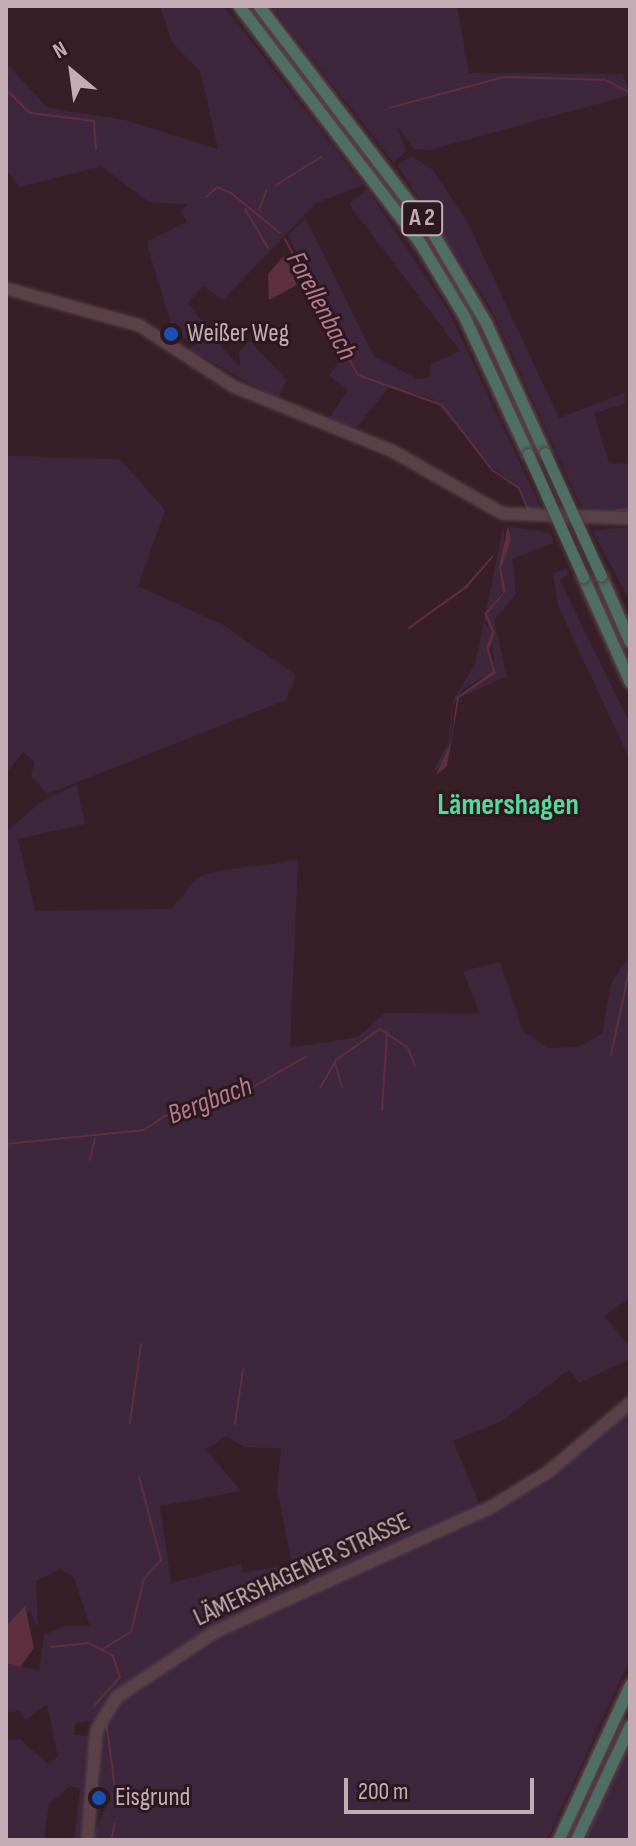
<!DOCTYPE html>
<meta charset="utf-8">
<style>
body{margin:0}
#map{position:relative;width:636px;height:1846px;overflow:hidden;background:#381f27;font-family:"Sofia Sans Condensed",sans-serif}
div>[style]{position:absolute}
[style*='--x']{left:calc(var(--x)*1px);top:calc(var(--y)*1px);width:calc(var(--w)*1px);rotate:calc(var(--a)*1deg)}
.green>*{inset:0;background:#3e263c}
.water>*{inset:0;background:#5e2f3e}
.stream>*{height:2px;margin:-1px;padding:0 1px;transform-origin:1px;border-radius:1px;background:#5e2f3e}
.roads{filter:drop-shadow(0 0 2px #634d54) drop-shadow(0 0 2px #634d54)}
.secondary>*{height:9px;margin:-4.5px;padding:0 4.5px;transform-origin:4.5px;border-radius:4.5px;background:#5c4048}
.motorway>*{height:11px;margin:-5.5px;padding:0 5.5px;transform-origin:5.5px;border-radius:5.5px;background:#4f6f65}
.bridges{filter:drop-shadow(0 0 2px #503a41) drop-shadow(0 0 2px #503a41)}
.motorway-bridge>*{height:11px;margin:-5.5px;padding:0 5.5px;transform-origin:5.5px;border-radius:5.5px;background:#4f6f65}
.dots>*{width:22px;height:22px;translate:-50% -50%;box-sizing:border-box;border:4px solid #2d181f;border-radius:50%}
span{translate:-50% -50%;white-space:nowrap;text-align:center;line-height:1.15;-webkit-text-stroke:6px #2d181f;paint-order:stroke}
.shield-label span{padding:2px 6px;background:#2d181f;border:2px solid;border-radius:6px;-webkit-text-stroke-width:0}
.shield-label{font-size:24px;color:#c5acb4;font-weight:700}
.poi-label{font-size:26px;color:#c5acb4}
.left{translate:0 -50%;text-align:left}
.street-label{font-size:26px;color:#c5acb4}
.water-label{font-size:28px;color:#b47a8e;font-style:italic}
.quarter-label{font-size:30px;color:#54d99a;font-weight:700}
.frame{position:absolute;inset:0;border:8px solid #c5acb4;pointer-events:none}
.north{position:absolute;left:32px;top:32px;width:80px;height:80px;-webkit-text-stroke:6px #2d181f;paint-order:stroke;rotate:331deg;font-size:22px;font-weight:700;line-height:32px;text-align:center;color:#c5acb4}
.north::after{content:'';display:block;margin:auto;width:28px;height:36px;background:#c5acb4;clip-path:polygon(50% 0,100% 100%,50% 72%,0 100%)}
.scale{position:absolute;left:344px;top:1778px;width:190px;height:36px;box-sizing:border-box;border:4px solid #c5acb4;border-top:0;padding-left:10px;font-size:24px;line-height:28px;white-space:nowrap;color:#c5acb4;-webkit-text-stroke:6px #2d181f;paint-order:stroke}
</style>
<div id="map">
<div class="green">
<i style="clip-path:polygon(160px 6px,224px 6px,363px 185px,316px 203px,223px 300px,203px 286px,188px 303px,207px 328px,186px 339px,172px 327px,148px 248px,148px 241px,187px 222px,181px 211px,187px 204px,149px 202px,101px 166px,20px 187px,6px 170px,6px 63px,48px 108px,125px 120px,218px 149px,200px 71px,172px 42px)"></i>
<i style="clip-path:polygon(271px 6px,457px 6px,469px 73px,623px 74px,630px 95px,430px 150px,414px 149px,396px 125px,406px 151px,394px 163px)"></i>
<i style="clip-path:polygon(412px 156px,433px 170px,468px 223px,559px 418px,624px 393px,625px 404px,594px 413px,609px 463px,630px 464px,630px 514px,585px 515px,490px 306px,397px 165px)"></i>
<i style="clip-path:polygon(367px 189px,448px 310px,542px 510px,528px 509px,519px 487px,493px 468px,433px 399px,389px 387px,356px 428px,329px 418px,348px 390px,329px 375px,346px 353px,288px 235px,306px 219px,374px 356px,417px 379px,430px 377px,431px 364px,460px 351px,349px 204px)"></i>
<i style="clip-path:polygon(210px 334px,240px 367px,239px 352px,250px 341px,287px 380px,278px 399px,189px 349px)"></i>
<i style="clip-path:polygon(6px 456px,120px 459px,165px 510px,138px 586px,225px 626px,296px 675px,286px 700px,47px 794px,31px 775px,35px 762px,23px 752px,6px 773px)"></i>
<i style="clip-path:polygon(504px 524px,504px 590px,484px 623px,492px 632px,486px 649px,493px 671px,463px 689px,452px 707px,451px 742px,444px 765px,433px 772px,449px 741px,451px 711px,454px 699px,475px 664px)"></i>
<i style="clip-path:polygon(510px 527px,550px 533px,554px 543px,512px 559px,516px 594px,494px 620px,507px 676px,459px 698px,496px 673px,487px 614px,506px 591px,501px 568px)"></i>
<i style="clip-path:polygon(630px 527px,630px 601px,592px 531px)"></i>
<i style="clip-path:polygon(566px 568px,569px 574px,560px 580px,630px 724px,630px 760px,558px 606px,553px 574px)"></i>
<i style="clip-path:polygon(77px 785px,85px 824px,18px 839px,35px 911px,172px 909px,197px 878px,212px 872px,298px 860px,290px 1048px,358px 1037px,385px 1013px,480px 1014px,463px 971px,500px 962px,523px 1031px,548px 1048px,578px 1047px,602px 1034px,611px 984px,630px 955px,630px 1298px,604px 1316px,630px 1347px,630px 1359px,579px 1383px,569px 1370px,500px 1422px,453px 1441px,481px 1508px,311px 1584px,292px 1563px,277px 1490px,281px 1448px,244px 1447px,226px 1436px,206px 1450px,241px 1491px,160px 1506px,171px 1583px,241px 1564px,243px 1573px,287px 1565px,296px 1590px,212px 1626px,113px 1693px,95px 1720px,76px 1723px,74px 1735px,90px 1736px,91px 1790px,80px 1840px,74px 1840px,80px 1788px,70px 1786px,49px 1804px,44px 1840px,6px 1840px,6px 1740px,20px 1739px,48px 1764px,58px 1757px,47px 1704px,26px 1720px,19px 1711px,6px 1712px,6px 1663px,39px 1671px,44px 1635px,67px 1625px,90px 1626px,74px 1578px,61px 1569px,36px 1581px,38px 1628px,30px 1611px,6px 1626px,6px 832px,43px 800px)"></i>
<i style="clip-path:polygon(630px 1410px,630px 1659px,547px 1840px,91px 1840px,107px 1805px,100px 1793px,100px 1730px,119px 1702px,216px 1636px,500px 1507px)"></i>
<i style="clip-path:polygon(630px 1744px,630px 1840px,585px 1840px,624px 1757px)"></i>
</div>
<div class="water">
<i style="clip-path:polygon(285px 255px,297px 285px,269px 300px,268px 274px)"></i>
<i style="clip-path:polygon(508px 526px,511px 540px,501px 568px,506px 591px,487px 614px,495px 632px,489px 650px,496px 673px,459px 698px,447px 766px,436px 775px,451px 742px,457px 697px,493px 671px,486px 648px,492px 632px,484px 614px,503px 593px,499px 567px)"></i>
<i style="clip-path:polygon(25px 1606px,34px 1648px,20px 1667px,6px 1663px,6px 1626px)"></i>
</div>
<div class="stream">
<i style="--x:6;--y:89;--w:34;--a:45"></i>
<i style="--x:30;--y:113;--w:64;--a:7.1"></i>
<i style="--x:94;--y:121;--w:28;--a:86"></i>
<i style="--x:389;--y:108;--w:119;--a:-15.1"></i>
<i style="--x:504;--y:77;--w:101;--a:1.7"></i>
<i style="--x:605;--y:80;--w:25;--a:27"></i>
<i style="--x:276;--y:185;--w:53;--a:-31.9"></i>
<i style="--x:206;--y:197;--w:15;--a:-42"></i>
<i style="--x:217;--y:187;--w:15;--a:23"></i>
<i style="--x:231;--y:193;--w:63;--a:39.2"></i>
<i style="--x:245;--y:209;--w:45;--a:59.5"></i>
<i style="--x:259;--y:210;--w:22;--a:-69"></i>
<i style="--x:285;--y:239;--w:154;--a:61.8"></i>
<i style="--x:358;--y:375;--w:89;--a:19.7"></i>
<i style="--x:442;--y:405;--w:82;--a:52.4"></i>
<i style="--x:492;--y:470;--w:32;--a:34"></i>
<i style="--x:519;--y:488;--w:25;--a:67"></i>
<i style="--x:617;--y:510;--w:13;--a:-4"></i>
<i style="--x:409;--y:628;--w:70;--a:-35.7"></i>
<i style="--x:466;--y:587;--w:40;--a:-49"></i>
<i style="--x:611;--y:1055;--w:91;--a:-77.9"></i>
<i style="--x:335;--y:1063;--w:25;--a:74"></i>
<i style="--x:320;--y:1088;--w:32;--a:-60"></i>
<i style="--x:336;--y:1060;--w:54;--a:-35.2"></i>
<i style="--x:380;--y:1029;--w:34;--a:34"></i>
<i style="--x:408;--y:1048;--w:19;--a:69"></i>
<i style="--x:382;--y:1110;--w:78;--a:-86.3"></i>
<i style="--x:6;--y:1144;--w:139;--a:-5.8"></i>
<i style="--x:144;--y:1130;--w:25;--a:-34"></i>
<i style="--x:165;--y:1116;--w:77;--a:-15.8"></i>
<i style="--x:239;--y:1095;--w:78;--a:-29.8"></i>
<i style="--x:90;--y:1160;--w:22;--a:-77"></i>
<i style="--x:130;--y:1423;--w:80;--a:-82.1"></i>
<i style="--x:235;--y:1424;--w:55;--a:-81.6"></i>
<i style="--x:51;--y:1647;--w:38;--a:-6"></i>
<i style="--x:89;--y:1643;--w:27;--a:28"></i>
<i style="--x:113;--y:1656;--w:22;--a:72"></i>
<i style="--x:120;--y:1677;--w:39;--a:132"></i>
<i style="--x:101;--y:1650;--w:35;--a:-31"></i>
<i style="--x:131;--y:1632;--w:55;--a:-76.2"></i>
<i style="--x:144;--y:1579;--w:25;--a:-48"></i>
<i style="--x:161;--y:1560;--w:86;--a:-104.8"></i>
<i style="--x:106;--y:1720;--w:85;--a:82.5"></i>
<i style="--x:111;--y:1840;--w:17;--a:-77"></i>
</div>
<div class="roads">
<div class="secondary">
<i style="--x:6;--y:288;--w:138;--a:15.5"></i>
<i style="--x:139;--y:325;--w:112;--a:33"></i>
<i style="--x:233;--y:386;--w:170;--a:22.1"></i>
<i style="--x:391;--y:450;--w:128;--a:29.6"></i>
<i style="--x:502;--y:513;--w:128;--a:2.2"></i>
<i style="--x:87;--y:1840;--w:111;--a:-85.4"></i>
<i style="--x:96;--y:1729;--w:39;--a:-58"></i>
<i style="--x:117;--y:1696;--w:118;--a:-33.6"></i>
<i style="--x:215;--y:1631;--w:299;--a:-24.3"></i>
<i style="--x:488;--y:1508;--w:70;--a:-31.7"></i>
<i style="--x:548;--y:1471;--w:107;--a:-40.1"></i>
</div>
<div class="motorway">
<i style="--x:239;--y:6;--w:298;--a:52.6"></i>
<i style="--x:420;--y:243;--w:85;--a:58.9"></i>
<i style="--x:464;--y:316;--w:152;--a:65.1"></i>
<i style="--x:259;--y:6;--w:288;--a:52.6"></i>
<i style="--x:434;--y:235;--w:102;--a:59.4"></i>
<i style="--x:486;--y:323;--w:143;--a:65.6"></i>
<i style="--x:601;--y:576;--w:72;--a:66.3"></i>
<i style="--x:583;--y:577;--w:115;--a:65.9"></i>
<i style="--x:558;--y:1840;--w:171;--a:-65.1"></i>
<i style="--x:576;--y:1840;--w:127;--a:-64.8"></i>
</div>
</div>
<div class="bridges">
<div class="motorway-bridge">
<i style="--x:545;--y:453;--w:135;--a:65.5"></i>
<i style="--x:528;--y:454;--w:135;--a:65.9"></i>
</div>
</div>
<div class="dots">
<i style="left:171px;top:334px;background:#1a4fb4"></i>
<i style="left:99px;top:1798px;background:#1a4fb4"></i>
</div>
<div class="shield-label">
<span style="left:422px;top:218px">A 2</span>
</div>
<div class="poi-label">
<span class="left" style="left:187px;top:334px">Weißer Weg</span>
<span class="left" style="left:115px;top:1798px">Eisgrund</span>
</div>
<div class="street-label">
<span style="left:302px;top:1570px;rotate:-25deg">LÄMERSHAGENER STRASSE</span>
</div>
<div class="water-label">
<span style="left:321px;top:306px;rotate:62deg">Forellenbach</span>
<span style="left:210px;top:1101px;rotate:-21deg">Bergbach</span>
</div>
<div class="quarter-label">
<span style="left:508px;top:805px">Lämershagen</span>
</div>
<div class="frame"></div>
<div class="north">N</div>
<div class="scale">200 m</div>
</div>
